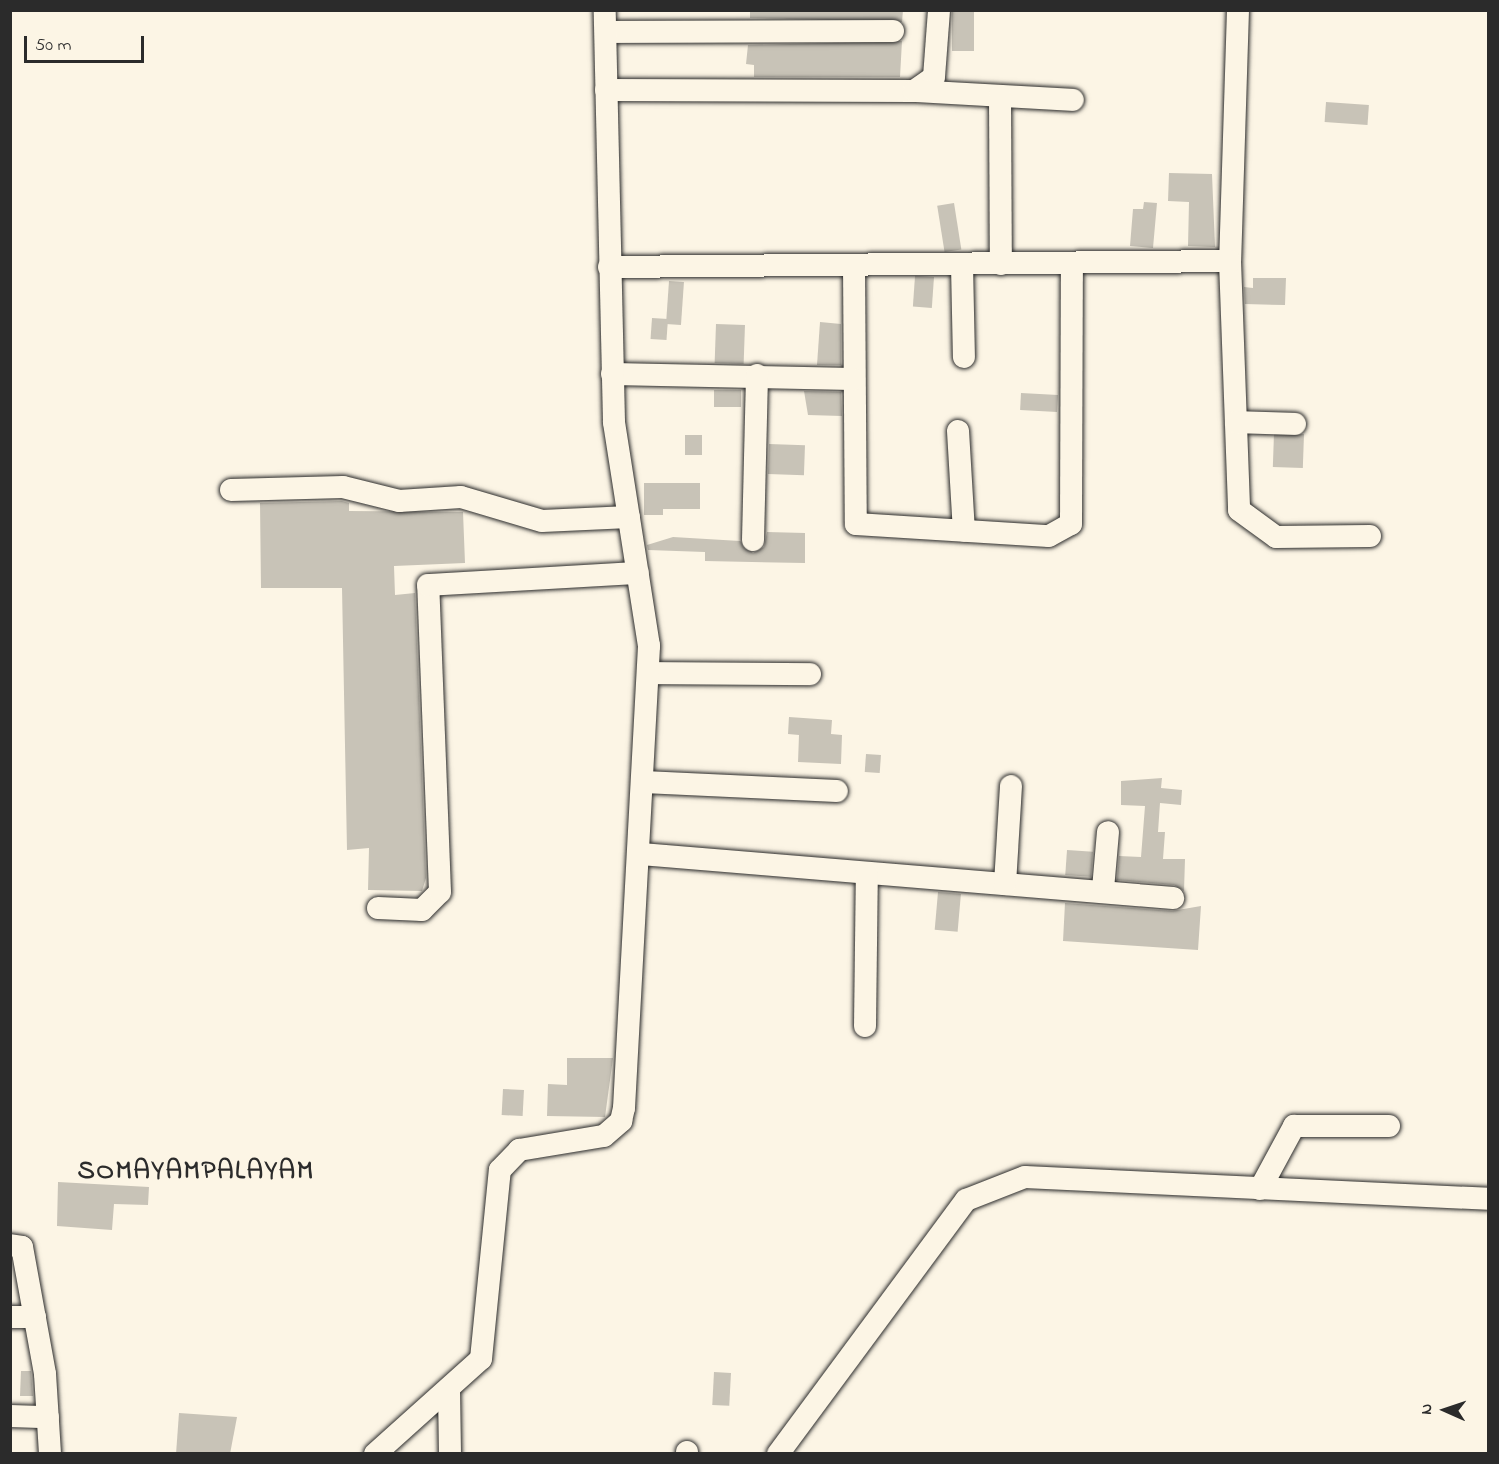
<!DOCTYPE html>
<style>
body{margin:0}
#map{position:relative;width:1499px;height:1464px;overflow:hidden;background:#fcf5e5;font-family:"Indie Flower",sans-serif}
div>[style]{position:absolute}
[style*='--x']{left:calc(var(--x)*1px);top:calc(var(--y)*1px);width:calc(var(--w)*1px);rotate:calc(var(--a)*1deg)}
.building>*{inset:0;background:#c8c3b7;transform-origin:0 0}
.roads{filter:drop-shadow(0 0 2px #2b2b2b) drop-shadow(0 0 2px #2b2b2b)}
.minor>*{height:22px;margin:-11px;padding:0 11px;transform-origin:11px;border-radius:11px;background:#fcf5e5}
span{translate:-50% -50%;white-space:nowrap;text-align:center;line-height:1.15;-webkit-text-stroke:6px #fcf5e5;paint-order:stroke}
.district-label{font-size:27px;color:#2b2b2b;font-weight:700;letter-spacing:1.5px}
.frame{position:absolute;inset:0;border:12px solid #2b2b2b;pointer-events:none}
.north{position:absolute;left:1415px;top:1380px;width:60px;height:60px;-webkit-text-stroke:4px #fcf5e5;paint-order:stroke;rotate:273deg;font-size:16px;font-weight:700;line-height:24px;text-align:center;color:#2b2b2b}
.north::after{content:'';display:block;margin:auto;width:21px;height:27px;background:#2b2b2b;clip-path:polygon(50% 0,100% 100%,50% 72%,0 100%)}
.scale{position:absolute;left:24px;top:36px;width:120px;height:27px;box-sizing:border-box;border:3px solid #2b2b2b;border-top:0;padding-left:8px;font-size:18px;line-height:21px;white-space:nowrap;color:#2b2b2b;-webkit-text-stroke:4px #fcf5e5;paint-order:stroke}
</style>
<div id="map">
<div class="building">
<i style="clip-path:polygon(750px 10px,903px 10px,902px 22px,750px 18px)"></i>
<i style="left:952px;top:10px;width:22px;height:41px"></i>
<i style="clip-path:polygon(902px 41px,900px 77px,754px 77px,754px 65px,746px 64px,748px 45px)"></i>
<i style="left:1326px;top:102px;width:43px;height:20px;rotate:4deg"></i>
<i style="clip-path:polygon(1169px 173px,1212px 174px,1215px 247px,1188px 246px,1189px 202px,1168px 201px)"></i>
<i style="clip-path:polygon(1144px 202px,1157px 203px,1153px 248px,1130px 246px,1133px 209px,1143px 209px)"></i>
<i style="left:954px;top:203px;width:47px;height:17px;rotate:81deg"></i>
<i style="left:934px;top:277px;width:31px;height:19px;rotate:94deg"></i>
<i style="clip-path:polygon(1253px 278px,1286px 278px,1285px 305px,1245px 304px,1244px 287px,1253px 288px)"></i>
<i style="left:669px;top:281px;width:15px;height:43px;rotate:4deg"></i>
<i style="left:652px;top:318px;width:16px;height:21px;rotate:4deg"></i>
<i style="clip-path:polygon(820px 322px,841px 324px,841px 365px,817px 365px)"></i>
<i style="left:716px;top:324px;width:29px;height:39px;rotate:2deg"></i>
<i style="left:714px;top:390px;width:27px;height:17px"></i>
<i style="clip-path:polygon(804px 391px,841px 392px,842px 416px,808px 415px)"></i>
<i style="left:1021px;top:393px;width:37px;height:17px;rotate:3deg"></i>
<i style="left:1304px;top:434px;width:34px;height:30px;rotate:92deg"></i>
<i style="left:685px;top:435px;width:17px;height:20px"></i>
<i style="left:769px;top:444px;width:36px;height:30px;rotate:2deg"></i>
<i style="clip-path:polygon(644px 483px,700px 483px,700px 509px,663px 509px,663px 515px,644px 515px)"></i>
<i style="clip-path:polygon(342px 501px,349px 503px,349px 511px,463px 512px,465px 563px,394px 566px,395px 595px,415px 593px,426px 878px,422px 891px,368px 890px,369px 848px,347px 850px,342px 588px,261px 588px,260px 503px)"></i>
<i style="clip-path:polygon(767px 532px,805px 533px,805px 563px,705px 561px,705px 552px,648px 550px,647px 545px,673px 537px,740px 541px,753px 553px,764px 547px)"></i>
<i style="clip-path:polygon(789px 717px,832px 720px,831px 734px,842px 735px,841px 764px,798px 762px,799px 735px,788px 734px)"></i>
<i style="left:866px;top:754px;width:15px;height:18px;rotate:4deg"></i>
<i style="clip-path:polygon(1162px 778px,1161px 788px,1182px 790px,1181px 805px,1160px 803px,1158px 832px,1165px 832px,1163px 859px,1185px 859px,1184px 891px,1174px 885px,1117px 880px,1119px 856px,1141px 857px,1145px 806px,1121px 805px,1121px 781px)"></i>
<i style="left:1067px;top:850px;width:26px;height:25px;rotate:4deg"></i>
<i style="left:938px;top:892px;width:23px;height:38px;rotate:5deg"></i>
<i style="clip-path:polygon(1065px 903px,1172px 911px,1201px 906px,1198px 950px,1063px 941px)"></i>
<i style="clip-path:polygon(567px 1058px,613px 1058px,605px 1117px,547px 1116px,548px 1084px,567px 1085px)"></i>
<i style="left:503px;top:1089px;width:21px;height:26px;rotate:3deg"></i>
<i style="clip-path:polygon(58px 1182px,149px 1187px,148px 1205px,114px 1204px,112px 1230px,57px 1226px)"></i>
<i style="clip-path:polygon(21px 1371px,31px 1371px,33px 1396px,20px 1396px)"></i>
<i style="left:714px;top:1372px;width:17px;height:33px;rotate:3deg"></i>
<i style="clip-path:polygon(179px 1413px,237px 1417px,230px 1454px,176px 1454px)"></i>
</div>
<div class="roads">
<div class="minor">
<i style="--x:1238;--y:10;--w:251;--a:91.8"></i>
<i style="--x:1230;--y:261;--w:249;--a:87.9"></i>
<i style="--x:1239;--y:510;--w:46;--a:36.1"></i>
<i style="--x:1276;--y:537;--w:94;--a:-0.6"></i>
<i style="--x:606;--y:32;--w:287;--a:-0.2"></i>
<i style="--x:606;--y:90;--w:308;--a:0.2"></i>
<i style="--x:914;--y:91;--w:24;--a:-35"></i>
<i style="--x:934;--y:77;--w:67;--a:-85.7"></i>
<i style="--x:914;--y:91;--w:159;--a:3.2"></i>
<i style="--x:1000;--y:96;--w:168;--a:89.7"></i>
<i style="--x:854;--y:265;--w:259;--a:89.6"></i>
<i style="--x:856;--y:524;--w:193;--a:3.6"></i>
<i style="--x:1049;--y:536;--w:25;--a:-29"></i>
<i style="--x:1071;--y:524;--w:261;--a:-89.8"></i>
<i style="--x:962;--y:265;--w:92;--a:88.8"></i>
<i style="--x:609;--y:267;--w:621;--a:-0.55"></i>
<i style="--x:612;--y:374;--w:241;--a:1.2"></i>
<i style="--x:1236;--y:422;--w:59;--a:1.9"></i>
<i style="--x:958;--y:431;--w:100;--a:86.6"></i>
<i style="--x:231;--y:490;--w:112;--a:-1.5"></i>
<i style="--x:343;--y:487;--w:58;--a:14"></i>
<i style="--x:399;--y:501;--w:62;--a:-3.7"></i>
<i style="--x:461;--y:497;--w:84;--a:16.5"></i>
<i style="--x:542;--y:521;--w:87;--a:-2.6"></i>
<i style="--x:753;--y:540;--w:165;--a:-88.6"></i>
<i style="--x:648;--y:673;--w:162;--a:0.4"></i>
<i style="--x:644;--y:782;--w:193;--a:2.7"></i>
<i style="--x:641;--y:854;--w:534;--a:4.73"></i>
<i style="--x:1005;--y:884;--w:98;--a:-86.5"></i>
<i style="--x:1103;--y:889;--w:57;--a:-85"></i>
<i style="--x:378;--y:908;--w:44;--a:2.6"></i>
<i style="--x:422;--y:910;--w:25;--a:-45"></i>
<i style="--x:440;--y:892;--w:307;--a:-92.2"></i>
<i style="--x:428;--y:585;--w:210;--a:-3.3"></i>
<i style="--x:865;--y:1026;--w:153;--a:-89.3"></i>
<i style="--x:1260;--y:1189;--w:72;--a:-61.6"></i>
<i style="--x:1294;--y:1126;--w:95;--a:0"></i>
<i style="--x:10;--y:1245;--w:12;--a:9"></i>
<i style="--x:22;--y:1247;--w:129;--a:79.7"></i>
<i style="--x:45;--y:1374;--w:80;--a:86.4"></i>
<i style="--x:10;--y:1317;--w:25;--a:0"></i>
<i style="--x:449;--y:1390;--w:64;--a:89.1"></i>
<i style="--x:10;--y:1416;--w:38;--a:2"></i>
<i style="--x:375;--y:1454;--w:142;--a:-41.9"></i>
<i style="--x:481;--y:1359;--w:190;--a:-84.3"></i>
<i style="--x:500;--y:1170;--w:28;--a:-46"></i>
<i style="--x:519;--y:1150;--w:86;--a:-9.4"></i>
<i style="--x:604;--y:1136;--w:23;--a:-41"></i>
<i style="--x:621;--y:1121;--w:13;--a:-77"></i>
<i style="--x:624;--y:1108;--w:463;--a:-86.9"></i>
<i style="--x:649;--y:646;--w:227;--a:-98.9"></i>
<i style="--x:614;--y:422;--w:412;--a:-91.3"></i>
<i style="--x:687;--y:1454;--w:2;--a:-90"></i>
<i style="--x:778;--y:1454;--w:316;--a:-53.5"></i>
<i style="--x:966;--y:1200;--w:63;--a:-21.3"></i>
<i style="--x:1025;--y:1177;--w:464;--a:2.7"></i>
</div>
</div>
<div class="district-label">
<span style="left:196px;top:1172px">SOMAYAMPALAYAM</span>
</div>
<div class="frame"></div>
<div class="north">N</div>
<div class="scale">50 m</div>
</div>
